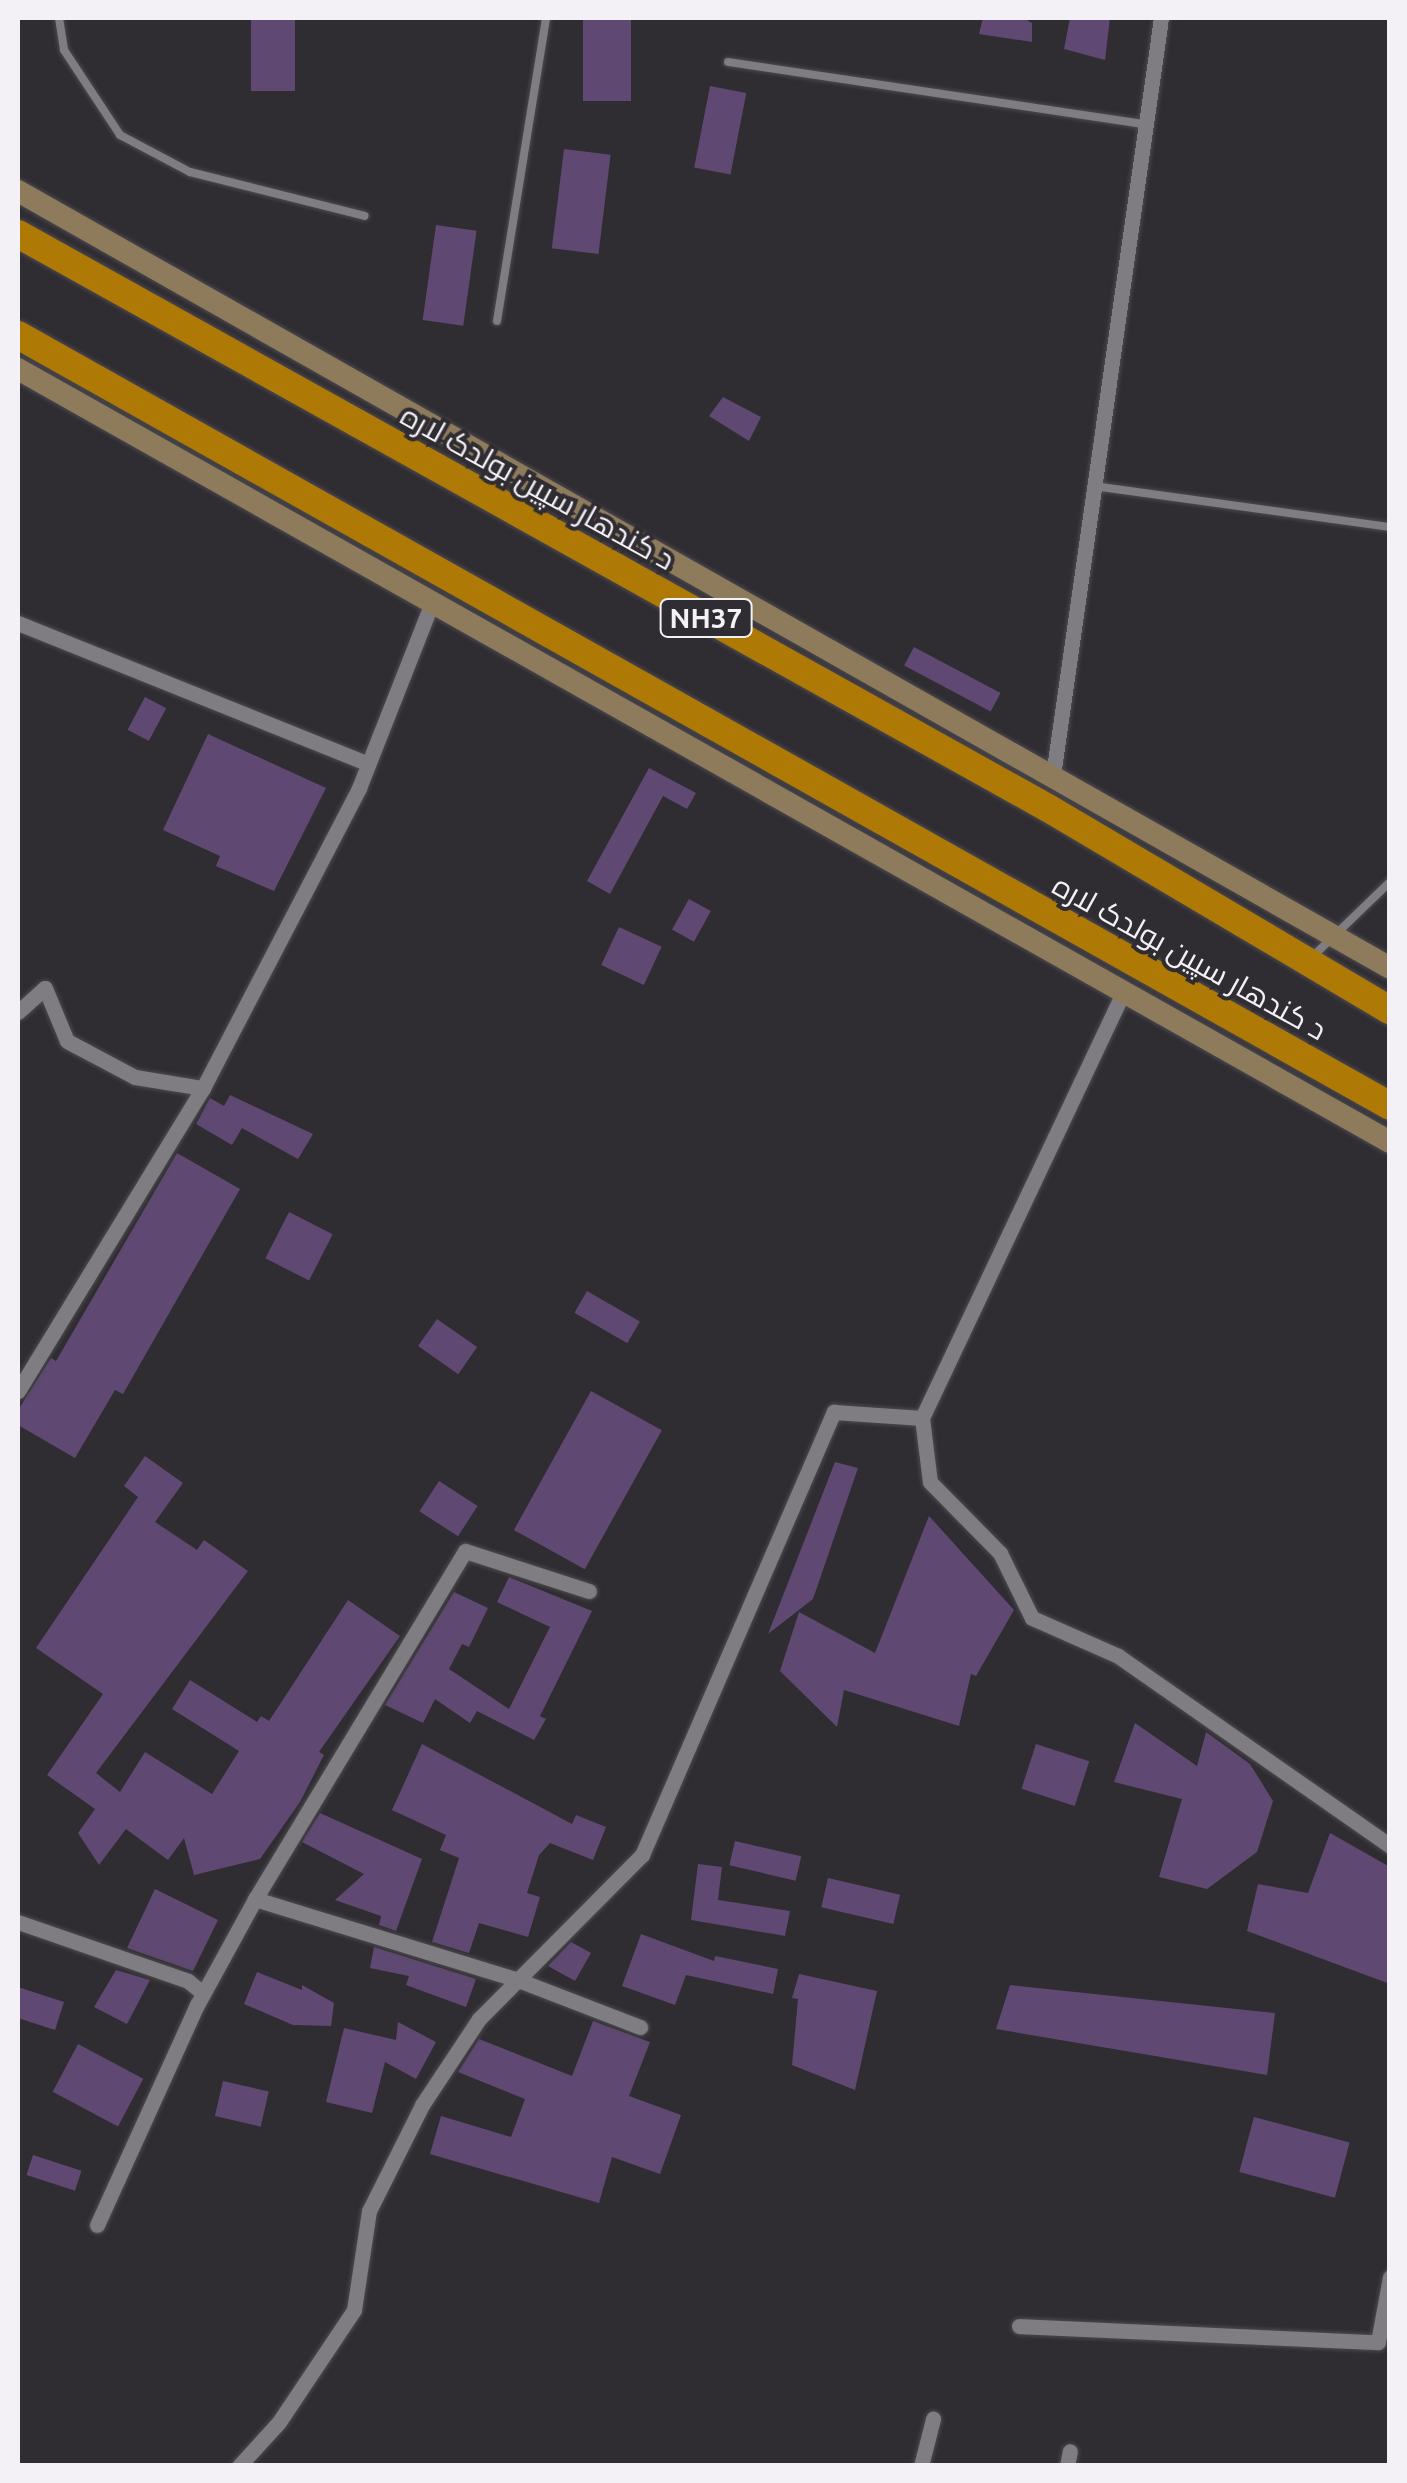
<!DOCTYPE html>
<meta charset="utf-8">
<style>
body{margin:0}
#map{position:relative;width:1407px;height:2483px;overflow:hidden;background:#2f2c32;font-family:Ubuntu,Cairo,sans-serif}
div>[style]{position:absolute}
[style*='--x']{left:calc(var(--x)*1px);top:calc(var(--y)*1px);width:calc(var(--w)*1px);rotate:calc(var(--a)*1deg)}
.building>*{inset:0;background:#5f4972;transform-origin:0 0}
.roads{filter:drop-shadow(0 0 2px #4c4a4f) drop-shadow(0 0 2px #4c4a4f)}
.lane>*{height:8px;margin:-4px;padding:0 4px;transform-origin:4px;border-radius:4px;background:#7f7c82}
.street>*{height:15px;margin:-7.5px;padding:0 7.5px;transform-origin:7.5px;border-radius:7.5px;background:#7f7c82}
.secondary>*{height:22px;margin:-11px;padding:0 11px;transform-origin:11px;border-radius:11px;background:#8d7b5c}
.highway>*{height:28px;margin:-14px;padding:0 14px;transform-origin:14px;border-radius:14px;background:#af7905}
span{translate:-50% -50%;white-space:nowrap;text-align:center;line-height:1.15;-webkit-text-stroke:8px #2f2c32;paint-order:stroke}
.shield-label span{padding:2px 8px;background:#2f2c32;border:2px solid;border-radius:8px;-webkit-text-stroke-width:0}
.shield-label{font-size:28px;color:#f3f1f5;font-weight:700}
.street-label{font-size:30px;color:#f3f1f5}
.frame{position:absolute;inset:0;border:20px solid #f3f1f5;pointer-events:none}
</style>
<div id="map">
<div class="building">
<i style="left:251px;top:18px;width:44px;height:73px"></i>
<i style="left:583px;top:18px;width:48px;height:83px"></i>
<i style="clip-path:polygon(983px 18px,1023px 18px,1032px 23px,1032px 42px,979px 34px)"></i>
<i style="clip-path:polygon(1070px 18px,1110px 18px,1105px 60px,1064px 49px)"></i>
<i style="left:710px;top:86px;width:37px;height:83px;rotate:11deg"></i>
<i style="left:564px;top:149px;width:47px;height:100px;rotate:7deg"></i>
<i style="left:436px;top:225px;width:41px;height:96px;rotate:8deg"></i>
<i style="clip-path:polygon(723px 397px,761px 417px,749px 441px,709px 416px)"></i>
<i style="left:914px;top:647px;width:98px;height:21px;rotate:28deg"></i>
<i style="left:145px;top:697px;width:24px;height:37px;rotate:28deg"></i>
<i style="clip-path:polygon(208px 734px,326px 788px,274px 891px,216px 866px,220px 856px,163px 830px)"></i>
<i style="clip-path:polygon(649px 768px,696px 793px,687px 809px,663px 796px,610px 894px,587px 881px)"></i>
<i style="left:689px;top:899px;width:25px;height:35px;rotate:29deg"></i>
<i style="left:619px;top:927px;width:47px;height:42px;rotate:25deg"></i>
<i style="clip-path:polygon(230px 1095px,313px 1134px,298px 1159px,242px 1128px,232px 1145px,196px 1124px,210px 1098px,224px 1106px)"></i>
<i style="clip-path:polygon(177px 1153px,240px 1189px,123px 1394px,115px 1390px,75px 1458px,18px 1425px,18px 1410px,51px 1358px,56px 1361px)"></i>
<i style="left:289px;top:1212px;width:49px;height:52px;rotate:27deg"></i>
<i style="left:587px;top:1291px;width:61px;height:25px;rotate:30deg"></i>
<i style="left:437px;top:1319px;width:49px;height:33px;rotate:35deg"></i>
<i style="left:591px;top:1391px;width:81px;height:159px;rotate:29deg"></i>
<i style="clip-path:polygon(145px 1456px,183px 1483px,155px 1522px,197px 1550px,204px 1540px,248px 1571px,96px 1773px,120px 1792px,145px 1752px,212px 1794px,239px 1751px,172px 1709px,190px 1680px,257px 1722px,261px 1716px,269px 1721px,348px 1600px,400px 1636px,319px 1752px,324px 1755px,300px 1802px,260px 1859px,194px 1875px,184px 1838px,168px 1860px,126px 1829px,99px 1865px,78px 1833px,95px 1809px,47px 1775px,103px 1694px,36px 1648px,138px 1497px,124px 1486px)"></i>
<i style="clip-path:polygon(835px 1462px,858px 1468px,813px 1599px,768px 1634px)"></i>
<i style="left:439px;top:1481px;width:46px;height:36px;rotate:33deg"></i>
<i style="clip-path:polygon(929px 1516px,1014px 1610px,976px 1676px,971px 1674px,959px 1726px,844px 1690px,837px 1727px,780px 1671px,799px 1612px,875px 1653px)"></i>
<i style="clip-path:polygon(509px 1577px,592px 1611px,540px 1716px,546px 1719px,534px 1740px,477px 1711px,470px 1723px,435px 1699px,423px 1723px,385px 1705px,454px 1592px,488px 1608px,469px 1647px,462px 1644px,449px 1669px,509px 1709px,550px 1627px,497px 1602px)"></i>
<i style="clip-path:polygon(1135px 1723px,1197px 1766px,1206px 1732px,1250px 1764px,1273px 1801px,1257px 1852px,1207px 1889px,1159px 1877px,1182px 1799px,1114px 1782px)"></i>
<i style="clip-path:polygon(422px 1744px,572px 1824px,576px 1815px,606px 1827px,593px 1860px,550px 1843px,539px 1855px,527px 1893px,540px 1897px,528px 1937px,479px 1923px,469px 1953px,432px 1942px,459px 1858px,440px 1850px,446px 1835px,392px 1810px)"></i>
<i style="left:1036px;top:1744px;width:56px;height:47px;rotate:18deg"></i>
<i style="clip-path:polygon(320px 1813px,422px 1859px,396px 1931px,379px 1925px,381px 1916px,335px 1900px,364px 1874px,302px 1842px)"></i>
<i style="clip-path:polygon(1330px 1833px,1390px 1867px,1390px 1984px,1247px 1931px,1258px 1884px,1308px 1893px)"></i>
<i style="left:735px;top:1841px;width:68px;height:25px;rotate:13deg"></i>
<i style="clip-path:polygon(698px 1864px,722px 1867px,718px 1900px,790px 1911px,785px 1936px,691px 1920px)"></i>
<i style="left:828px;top:1878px;width:74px;height:30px;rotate:13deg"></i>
<i style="clip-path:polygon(155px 1889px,218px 1920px,193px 1971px,127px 1948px)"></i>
<i style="clip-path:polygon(641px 1934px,714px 1961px,715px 1956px,778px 1969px,773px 1994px,686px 1975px,675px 2005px,622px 1986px)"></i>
<i style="clip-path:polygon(571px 1942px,591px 1953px,575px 1981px,548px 1966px)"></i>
<i style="clip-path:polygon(374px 1947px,476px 1979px,466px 2007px,406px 1985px,409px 1976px,370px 1968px)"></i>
<i style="clip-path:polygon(116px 1970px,150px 1980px,127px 2024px,94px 2007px)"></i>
<i style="clip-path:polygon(257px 1972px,302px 1990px,302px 1985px,334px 2003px,331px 2026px,293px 2025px,244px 2004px)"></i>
<i style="clip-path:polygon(799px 1974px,877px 1991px,855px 2090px,792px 2065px,798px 1999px,792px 1998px)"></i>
<i style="clip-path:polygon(1010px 1985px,1275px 2013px,1267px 2075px,996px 2029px)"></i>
<i style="clip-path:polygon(18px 1987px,64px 2002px,55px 2030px,18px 2018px)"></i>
<i style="clip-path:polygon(593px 2021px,650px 2042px,629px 2096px,681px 2115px,660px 2174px,612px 2157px,599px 2203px,430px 2154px,441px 2116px,511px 2137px,525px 2099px,458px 2072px,479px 2039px,572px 2076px)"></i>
<i style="clip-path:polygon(398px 2022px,436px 2042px,416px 2079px,385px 2062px,372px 2113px,326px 2102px,344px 2028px,396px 2040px)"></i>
<i style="left:78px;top:2044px;width:74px;height:54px;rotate:28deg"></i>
<i style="left:223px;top:2081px;width:47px;height:36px;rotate:13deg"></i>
<i style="left:1254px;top:2117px;width:99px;height:57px;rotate:15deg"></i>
<i style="left:33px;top:2155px;width:51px;height:21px;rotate:18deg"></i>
</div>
<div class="roads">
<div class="lane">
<i style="--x:59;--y:18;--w:32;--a:81"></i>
<i style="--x:64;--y:50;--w:102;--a:56.6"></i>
<i style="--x:120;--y:135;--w:79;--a:27.9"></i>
<i style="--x:190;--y:172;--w:180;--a:14.1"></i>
<i style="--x:728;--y:62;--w:421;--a:8.5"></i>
<i style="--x:497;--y:321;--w:307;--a:-80.8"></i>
<i style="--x:1094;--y:486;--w:299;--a:7.9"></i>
<i style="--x:1311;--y:958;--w:110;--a:-43.9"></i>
</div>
<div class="street">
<i style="--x:18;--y:623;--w:377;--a:21.9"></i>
<i style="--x:1053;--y:776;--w:766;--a:-81.89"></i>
<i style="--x:18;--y:1012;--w:36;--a:-42"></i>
<i style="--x:45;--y:988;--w:57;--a:67.5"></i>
<i style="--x:67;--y:1041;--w:77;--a:27.9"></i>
<i style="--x:135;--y:1077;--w:69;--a:9.2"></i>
<i style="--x:18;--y:1391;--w:355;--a:-58.6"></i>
<i style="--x:203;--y:1088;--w:338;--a:-62.5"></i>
<i style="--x:359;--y:788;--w:199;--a:-68.5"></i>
<i style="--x:922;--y:1418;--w:64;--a:82.9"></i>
<i style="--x:930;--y:1482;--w:100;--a:45.4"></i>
<i style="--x:1000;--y:1553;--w:72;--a:63.8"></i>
<i style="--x:1032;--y:1618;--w:94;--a:23.8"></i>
<i style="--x:1118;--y:1656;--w:332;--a:34.9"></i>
<i style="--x:589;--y:1591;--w:130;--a:-162.1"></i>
<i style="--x:465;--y:1551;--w:406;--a:121.1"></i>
<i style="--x:255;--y:1899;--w:275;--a:17.1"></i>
<i style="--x:518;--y:1980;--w:131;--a:21.1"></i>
<i style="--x:18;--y:1922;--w:180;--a:19.1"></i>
<i style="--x:188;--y:1981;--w:19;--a:39"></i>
<i style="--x:97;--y:2225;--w:242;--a:-65.6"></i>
<i style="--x:197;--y:2005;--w:121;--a:-61.3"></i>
<i style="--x:1019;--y:2326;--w:359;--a:2.6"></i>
<i style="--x:1378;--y:2342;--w:66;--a:-79.5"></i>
<i style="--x:239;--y:2466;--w:59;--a:-47.7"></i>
<i style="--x:279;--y:2422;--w:135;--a:-56.2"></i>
<i style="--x:354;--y:2310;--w:100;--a:-81.4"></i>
<i style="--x:369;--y:2211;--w:119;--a:-63.4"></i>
<i style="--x:422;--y:2105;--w:103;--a:-56.5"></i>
<i style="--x:479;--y:2019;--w:231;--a:-45.2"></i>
<i style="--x:642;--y:1855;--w:483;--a:-66.6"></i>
<i style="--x:834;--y:1412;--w:88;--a:3.9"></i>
<i style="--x:922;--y:1418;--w:471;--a:-64.7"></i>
<i style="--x:921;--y:2466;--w:49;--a:-75.7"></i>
<i style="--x:1067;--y:2466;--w:15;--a:-79"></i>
</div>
<div class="secondary">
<i style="--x:18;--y:191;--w:1577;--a:29.52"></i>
<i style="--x:18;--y:369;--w:1575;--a:29.4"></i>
</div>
<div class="highway">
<i style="--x:18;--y:234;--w:1179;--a:29.13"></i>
<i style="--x:1048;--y:808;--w:397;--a:30.6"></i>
<i style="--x:18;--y:335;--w:1574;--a:29.33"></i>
</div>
</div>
<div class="shield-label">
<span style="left:706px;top:618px">NH37</span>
</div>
<div class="street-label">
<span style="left:538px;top:487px;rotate:29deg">د کندهار سپین بولدک لاره</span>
<span style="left:1190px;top:957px;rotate:29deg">د کندهار سپین بولدک لاره</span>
</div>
<div class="frame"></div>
</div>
